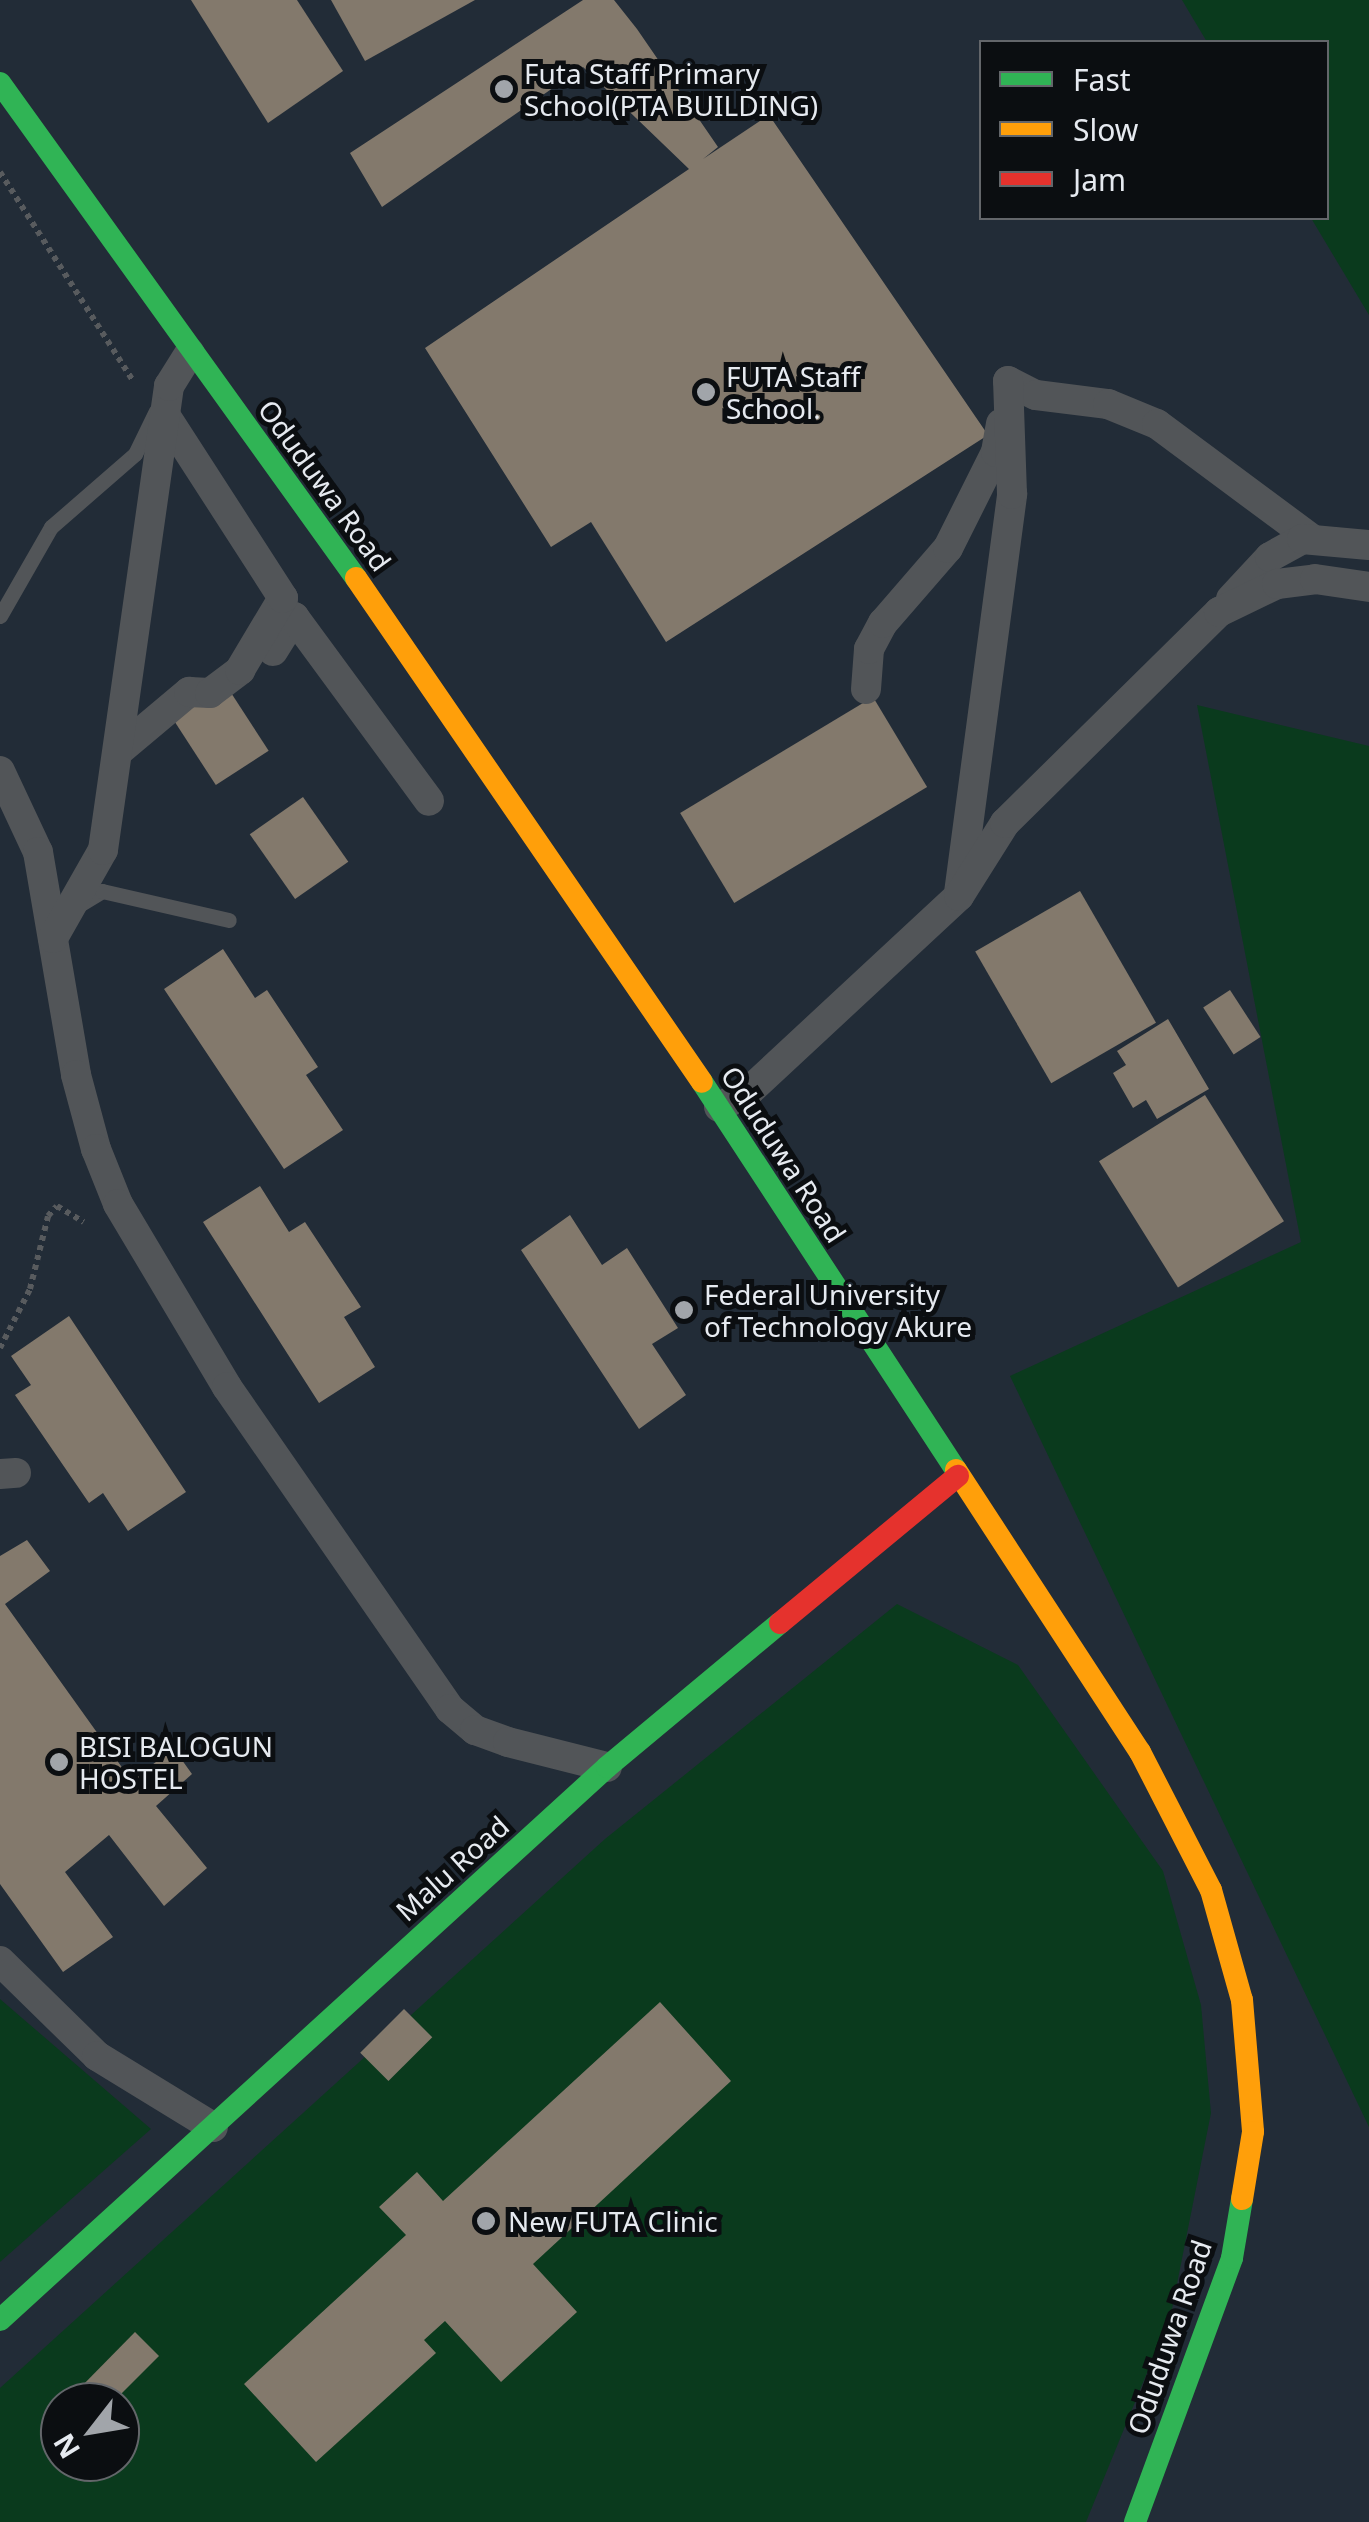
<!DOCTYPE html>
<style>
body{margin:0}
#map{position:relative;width:1369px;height:2522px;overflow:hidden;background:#222528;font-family:"Noto Sans",sans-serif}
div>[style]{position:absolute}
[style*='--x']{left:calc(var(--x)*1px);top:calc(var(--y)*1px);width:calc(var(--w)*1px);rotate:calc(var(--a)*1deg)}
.built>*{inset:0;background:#222c37}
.green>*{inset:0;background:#0a3a1d}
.building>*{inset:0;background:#83796c;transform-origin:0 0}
.path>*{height:6px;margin-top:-3px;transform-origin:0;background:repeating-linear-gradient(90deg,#585b5e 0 5px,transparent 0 10px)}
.lane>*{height:15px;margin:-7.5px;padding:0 7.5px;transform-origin:7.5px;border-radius:7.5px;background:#525558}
.street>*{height:30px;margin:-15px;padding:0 15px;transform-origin:15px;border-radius:15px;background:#525558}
.fast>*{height:22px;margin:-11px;padding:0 11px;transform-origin:11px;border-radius:11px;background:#30b455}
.slow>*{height:22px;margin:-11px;padding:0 11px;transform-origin:11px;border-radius:11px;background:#ff9f0a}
.jam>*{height:22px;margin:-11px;padding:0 11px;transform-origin:11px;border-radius:11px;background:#e5322d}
.dots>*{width:28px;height:28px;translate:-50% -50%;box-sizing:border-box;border:5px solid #0b0e11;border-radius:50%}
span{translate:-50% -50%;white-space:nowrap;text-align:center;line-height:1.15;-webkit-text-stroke:10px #0b0e11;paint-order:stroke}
.poi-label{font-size:28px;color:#e6eaf0}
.left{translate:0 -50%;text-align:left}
.street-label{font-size:28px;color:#e6eaf0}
.legend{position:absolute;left:979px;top:40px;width:350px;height:180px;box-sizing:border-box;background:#0b0e11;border:2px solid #63666a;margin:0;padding:12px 18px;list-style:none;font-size:30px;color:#e6eaf0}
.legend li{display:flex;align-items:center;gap:20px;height:50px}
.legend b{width:50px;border:2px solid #63666a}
.north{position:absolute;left:40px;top:2382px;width:100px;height:100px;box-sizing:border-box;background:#0b0e11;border:2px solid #63666a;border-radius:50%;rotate:239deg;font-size:28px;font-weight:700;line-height:40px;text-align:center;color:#e6eaf0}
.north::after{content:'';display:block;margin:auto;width:35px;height:45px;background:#a1a5aa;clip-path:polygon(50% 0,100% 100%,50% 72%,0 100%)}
</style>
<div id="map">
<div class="built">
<i style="clip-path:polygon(evenodd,0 0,1369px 0,1369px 2522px,0 2522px,0 0,982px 42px,1326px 42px,1326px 218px,982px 218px,982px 42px,0 0,60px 2402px,120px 2402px,120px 2462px,60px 2462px,60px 2402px)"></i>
</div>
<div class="green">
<i style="clip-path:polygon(1182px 0,1369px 0,1369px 315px,1311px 218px,1326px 218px,1326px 42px,1207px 42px)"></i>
<i style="clip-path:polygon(1197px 705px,1369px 746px,1369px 2127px,1010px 1376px,1301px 1242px)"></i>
<i style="clip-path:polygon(evenodd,897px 1604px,1018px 1665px,1163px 1871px,1201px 2005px,1211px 2113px,1171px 2314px,1086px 2522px,0 2522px,0 2388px,605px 1839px,897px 1604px,60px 2402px,120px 2402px,120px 2462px,60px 2462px,60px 2402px)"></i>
<i style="clip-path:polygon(0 1999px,151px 2129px,0 2262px)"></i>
</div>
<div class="building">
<i style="clip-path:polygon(191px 0,297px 0,343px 71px,268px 123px)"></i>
<i style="clip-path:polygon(331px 0,475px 0,365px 61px)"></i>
<i style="clip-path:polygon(583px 0,614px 0,637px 29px,718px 147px,703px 159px,769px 115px,988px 435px,666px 642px,591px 522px,551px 547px,425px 348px,689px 169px,583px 67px,382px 207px,350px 153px)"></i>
<i style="left:224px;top:682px;width:82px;height:63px;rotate:57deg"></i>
<i style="left:873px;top:697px;width:105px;height:225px;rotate:59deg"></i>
<i style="left:303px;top:797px;width:79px;height:65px;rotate:55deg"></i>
<i style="left:1080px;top:891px;width:152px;height:121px;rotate:60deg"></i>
<i style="clip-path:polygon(223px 949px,255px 998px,267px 990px,318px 1067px,306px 1075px,343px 1130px,284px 1169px,164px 989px)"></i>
<i style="left:1230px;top:990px;width:56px;height:32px;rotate:57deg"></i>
<i style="clip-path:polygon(1168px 1019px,1209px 1089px,1157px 1119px,1146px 1100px,1133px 1108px,1113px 1073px,1126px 1065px,1117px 1051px)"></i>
<i style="left:1205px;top:1095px;width:149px;height:125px;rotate:58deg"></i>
<i style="clip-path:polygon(260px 1186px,289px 1232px,305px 1222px,361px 1307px,344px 1317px,375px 1367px,319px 1403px,203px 1222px)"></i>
<i style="clip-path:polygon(570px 1215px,602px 1265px,627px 1248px,678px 1328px,652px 1344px,686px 1395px,639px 1429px,521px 1250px)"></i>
<i style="clip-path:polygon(69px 1316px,186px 1492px,128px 1531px,103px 1493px,89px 1503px,15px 1395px,31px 1385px,11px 1356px)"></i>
<i style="clip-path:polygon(27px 1540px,50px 1571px,5px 1604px,131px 1780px,174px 1749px,192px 1774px,156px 1806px,207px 1868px,164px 1906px,109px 1835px,65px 1872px,113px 1937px,63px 1972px,0 1884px,0 1556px)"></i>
<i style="clip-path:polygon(660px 2002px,731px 2081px,533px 2264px,577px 2312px,501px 2382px,445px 2321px,424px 2340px,436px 2353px,316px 2462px,244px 2384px,406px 2235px,379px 2207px,417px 2172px,443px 2201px)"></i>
<i style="left:404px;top:2009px;width:40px;height:62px;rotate:45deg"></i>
<i style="clip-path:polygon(135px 2332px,159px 2356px,113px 2402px,86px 2402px,76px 2392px)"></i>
</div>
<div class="path">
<i style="--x:0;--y:172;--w:249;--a:57.5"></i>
<i style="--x:0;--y:1348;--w:66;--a:-63"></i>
<i style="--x:30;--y:1289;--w:75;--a:-76.1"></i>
<i style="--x:48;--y:1216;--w:13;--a:-48"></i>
<i style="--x:57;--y:1206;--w:31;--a:31"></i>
</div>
<div class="lane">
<i style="--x:0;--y:616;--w:103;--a:-60.2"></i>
<i style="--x:51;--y:527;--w:111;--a:-41"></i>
<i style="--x:135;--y:454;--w:48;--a:-64"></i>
<i style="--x:79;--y:905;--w:27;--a:-31"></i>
<i style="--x:102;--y:891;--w:130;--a:12.9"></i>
</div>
<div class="street">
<i style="--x:1008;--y:381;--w:31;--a:27"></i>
<i style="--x:1036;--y:395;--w:73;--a:7.1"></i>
<i style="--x:1108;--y:404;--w:53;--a:22.2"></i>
<i style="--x:1157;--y:424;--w:193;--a:36.6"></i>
<i style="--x:1231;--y:599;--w:57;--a:-47.1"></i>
<i style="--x:1270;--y:557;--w:37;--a:-29"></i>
<i style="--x:1302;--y:539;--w:67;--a:5.1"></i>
<i style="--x:273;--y:651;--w:40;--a:-58"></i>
<i style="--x:294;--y:617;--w:228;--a:53.7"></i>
<i style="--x:866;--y:689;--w:40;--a:-85.7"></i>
<i style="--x:869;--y:649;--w:30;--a:-62"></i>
<i style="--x:883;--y:623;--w:99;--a:-49.1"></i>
<i style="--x:948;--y:548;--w:107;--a:-63.4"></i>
<i style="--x:996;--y:452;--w:29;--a:-80"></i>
<i style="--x:121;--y:749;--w:89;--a:-40"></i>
<i style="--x:189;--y:692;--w:21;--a:3"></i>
<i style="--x:210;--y:693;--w:38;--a:-37"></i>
<i style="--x:240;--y:670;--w:84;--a:-59.2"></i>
<i style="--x:283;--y:598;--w:218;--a:-122.8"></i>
<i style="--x:0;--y:771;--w:89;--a:64.9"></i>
<i style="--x:38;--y:852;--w:226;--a:80.3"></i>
<i style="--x:76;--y:1075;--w:77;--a:74.9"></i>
<i style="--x:96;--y:1149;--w:59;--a:68.2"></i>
<i style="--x:118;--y:1204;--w:213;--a:59.2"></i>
<i style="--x:227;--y:1387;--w:392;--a:55.3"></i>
<i style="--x:450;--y:1709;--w:33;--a:40"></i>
<i style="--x:475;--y:1730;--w:35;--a:20"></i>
<i style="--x:508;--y:1742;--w:102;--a:14.2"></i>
<i style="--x:959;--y:893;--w:403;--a:-82.4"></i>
<i style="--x:1012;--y:494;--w:113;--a:-92"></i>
<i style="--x:53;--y:938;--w:101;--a:-60.4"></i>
<i style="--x:103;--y:850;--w:469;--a:-81.9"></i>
<i style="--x:169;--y:386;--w:39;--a:-58"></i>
<i style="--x:719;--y:1107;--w:33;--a:-27"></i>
<i style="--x:748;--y:1092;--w:288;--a:-42.9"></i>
<i style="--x:959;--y:896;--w:86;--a:-57.8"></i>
<i style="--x:1005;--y:823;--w:301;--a:-44.6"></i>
<i style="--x:1219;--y:612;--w:64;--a:-25.8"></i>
<i style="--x:1277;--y:584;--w:38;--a:-7"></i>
<i style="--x:1315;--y:579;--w:55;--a:8.4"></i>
<i style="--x:0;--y:1474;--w:16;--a:-4"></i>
<i style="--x:0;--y:1961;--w:136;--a:44.4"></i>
<i style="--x:97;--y:2056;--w:136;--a:31.5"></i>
</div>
<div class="fast">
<i style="--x:0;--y:83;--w:610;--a:54.28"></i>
<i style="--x:702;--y:1082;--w:464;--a:56.8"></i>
<i style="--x:0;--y:2320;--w:821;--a:-42.33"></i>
<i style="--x:607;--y:1767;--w:225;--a:-39.8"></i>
<i style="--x:1135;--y:2522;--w:281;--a:-69.8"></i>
<i style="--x:1232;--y:2258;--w:60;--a:-80.4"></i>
</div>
<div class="slow">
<i style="--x:356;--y:578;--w:611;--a:55.53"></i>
<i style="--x:956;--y:1470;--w:337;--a:56.9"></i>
<i style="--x:1140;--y:1752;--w:155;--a:62.8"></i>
<i style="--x:1211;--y:1890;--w:114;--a:74.3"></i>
<i style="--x:1242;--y:2000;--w:132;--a:85.2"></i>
<i style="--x:1253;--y:2132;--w:68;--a:99.3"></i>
</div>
<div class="jam">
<i style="--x:780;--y:1623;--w:231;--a:-39.6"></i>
</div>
<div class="dots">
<i style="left:504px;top:89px;background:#a1a5aa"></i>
<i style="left:706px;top:392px;background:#a1a5aa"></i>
<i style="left:684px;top:1310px;background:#a1a5aa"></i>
<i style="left:59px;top:1762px;background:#a1a5aa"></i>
<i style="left:486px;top:2221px;background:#a1a5aa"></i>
</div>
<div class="poi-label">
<span class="left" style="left:524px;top:89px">Futa Staff Primary<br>School(PTA BUILDING)</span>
<span class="left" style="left:726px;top:392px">FUTA Staff<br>School.</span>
<span class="left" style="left:704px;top:1310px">Federal University<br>of Technology Akure</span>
<span class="left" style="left:79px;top:1762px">BISI BALOGUN<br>HOSTEL</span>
<span class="left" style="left:508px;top:2221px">New FUTA Clinic</span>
</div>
<div class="street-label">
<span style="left:325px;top:485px;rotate:54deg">Oduduwa Road</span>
<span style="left:784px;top:1154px;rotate:57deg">Oduduwa Road</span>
<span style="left:452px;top:1868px;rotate:-42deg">Malu Road</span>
<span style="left:1169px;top:2337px;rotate:-71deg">Oduduwa Road</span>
</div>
<ul class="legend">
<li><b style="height:12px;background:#30b455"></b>Fast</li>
<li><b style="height:12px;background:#ff9f0a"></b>Slow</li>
<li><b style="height:12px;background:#e5322d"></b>Jam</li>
</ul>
<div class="north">N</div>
</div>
